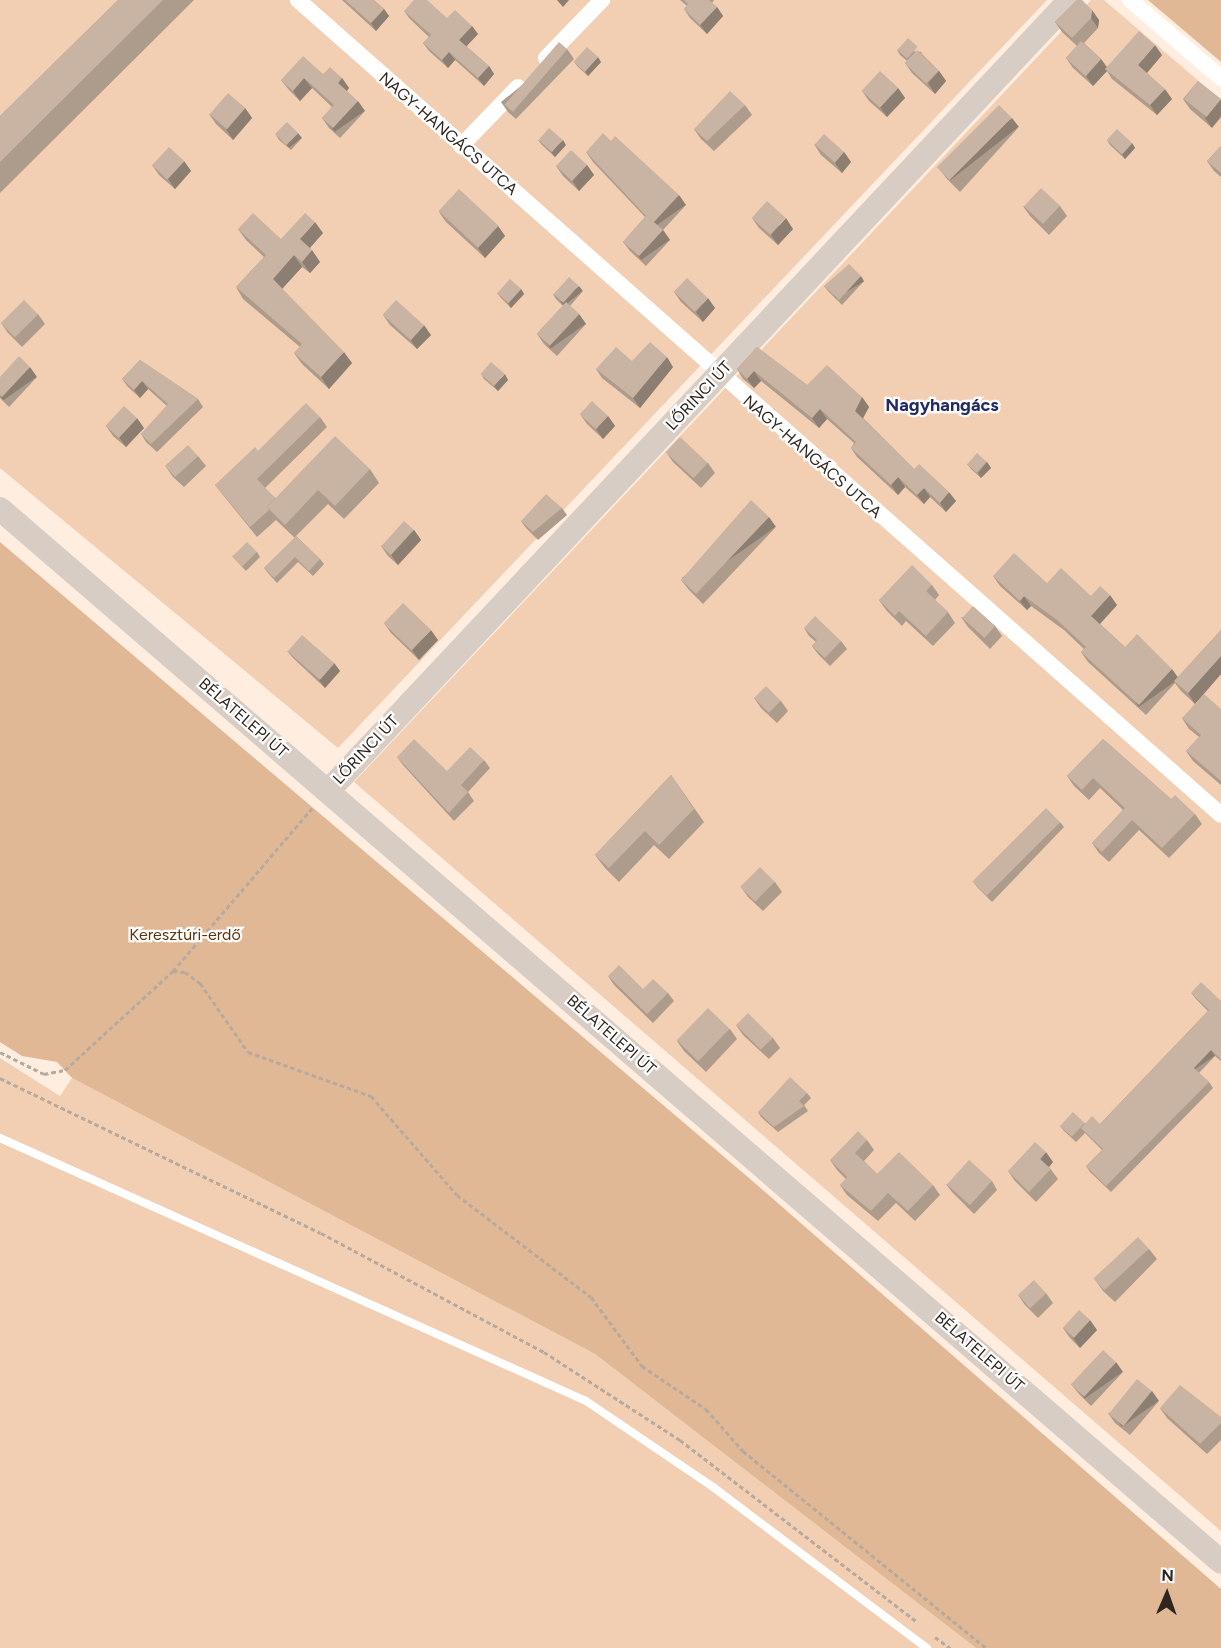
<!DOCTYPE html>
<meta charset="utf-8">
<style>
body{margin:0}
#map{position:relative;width:1221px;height:1648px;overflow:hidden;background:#ffeddf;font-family:Figtree,sans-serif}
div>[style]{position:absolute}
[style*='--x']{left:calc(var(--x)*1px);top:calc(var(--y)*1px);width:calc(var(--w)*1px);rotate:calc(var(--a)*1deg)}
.green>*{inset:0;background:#f2cfb2}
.forest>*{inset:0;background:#e1b895}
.path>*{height:3px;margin-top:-1.5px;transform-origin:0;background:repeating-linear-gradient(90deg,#b7a99d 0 4.5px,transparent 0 7.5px)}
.lane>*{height:8px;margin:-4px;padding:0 4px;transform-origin:4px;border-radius:4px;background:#fff}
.street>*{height:16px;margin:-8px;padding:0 8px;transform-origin:8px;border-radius:8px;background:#fff}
.secondary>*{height:24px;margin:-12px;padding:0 12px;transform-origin:12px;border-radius:12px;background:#d8cdc4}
.wall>*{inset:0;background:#ad9b8c}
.shaded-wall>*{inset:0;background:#8d7e72;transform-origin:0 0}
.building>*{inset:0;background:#c9b4a3;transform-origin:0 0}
span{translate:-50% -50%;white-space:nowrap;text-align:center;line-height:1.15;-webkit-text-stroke:4.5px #fff;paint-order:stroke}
.street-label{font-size:16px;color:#2e261f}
.park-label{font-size:16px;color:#5c340b}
.neighbourhood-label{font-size:18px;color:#212b64;font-weight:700}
.north{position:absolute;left:1137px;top:1564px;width:60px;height:60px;-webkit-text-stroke:4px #fff;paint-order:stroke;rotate:2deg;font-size:16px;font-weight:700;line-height:24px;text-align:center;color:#2e261f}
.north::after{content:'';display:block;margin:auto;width:21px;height:27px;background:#2e261f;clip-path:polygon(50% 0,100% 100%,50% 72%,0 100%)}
</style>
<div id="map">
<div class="green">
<i style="clip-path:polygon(0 0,1047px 0,338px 748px,0 468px)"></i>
<i style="clip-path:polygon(1091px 0,1104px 0,1221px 100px,1221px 1531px,354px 782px)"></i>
<i style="clip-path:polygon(0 1058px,60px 1096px,72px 1078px,595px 1354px,976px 1648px,0 1648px)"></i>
</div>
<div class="forest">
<i style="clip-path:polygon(1148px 0,1221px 0,1221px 62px)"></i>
<i style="clip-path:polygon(0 542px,749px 1178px,1221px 1589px,1221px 1648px,976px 1648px,595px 1354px,72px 1078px,57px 1062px,22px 1056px,0 1042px)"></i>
</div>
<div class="path">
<i style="--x:173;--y:971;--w:217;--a:-49.5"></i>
<i style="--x:0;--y:1052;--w:49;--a:26.6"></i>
<i style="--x:44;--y:1074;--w:21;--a:-11"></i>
<i style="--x:65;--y:1070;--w:147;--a:-42.5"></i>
<i style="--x:173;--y:971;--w:12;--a:5"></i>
<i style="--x:185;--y:972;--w:19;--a:36"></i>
<i style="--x:200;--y:983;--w:84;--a:55.2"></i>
<i style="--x:248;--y:1052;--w:131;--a:19.7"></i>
<i style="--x:371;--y:1096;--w:131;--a:49"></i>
<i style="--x:457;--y:1195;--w:168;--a:37.3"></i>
<i style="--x:591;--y:1297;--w:86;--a:53.5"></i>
<i style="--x:642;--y:1366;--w:77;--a:33.9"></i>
<i style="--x:706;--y:1409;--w:56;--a:48.6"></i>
<i style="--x:743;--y:1451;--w:313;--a:39"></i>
<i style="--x:0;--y:1078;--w:356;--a:25.8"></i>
<i style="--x:321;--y:1233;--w:253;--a:28.1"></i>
<i style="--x:544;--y:1352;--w:162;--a:32.9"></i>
<i style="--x:680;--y:1440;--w:297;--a:37.5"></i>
<i style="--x:935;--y:1637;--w:19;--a:36"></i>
</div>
<div class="lane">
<i style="--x:0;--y:1138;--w:642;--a:24.17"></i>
<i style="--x:586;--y:1401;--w:153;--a:34.1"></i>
<i style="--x:713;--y:1487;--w:268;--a:37"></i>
</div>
<div class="street">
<i style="--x:298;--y:0;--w:1231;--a:41.44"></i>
<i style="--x:1130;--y:0;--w:120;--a:40.6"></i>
<i style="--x:546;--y:58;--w:81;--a:-46"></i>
<i style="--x:461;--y:146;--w:82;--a:-46"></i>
</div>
<div class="secondary">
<i style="--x:0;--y:509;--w:1612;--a:40.77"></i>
<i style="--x:328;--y:791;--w:1085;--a:-46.83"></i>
</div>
<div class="wall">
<i style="clip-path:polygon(118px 0,194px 0,0 193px,0 116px)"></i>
<i style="clip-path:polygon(342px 0,374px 0,384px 9px,389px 16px,376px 31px)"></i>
<i style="clip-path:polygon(680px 0,714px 0,712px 3px,717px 7px,723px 16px,707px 34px,690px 18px,684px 9px,687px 6px)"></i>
<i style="clip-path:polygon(1077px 0,1099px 20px,1098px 28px,1084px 43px,1101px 59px,1107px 67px,1162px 55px,1147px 73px,1172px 99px,1157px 115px,1112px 79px,1107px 71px,1093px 86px,1073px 68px,1066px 58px,1077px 46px,1062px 32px,1055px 22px)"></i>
<i style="clip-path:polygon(404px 11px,447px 18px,472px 26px,478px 34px,466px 46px,489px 66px,494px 74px,484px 86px,455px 60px,448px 68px,429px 51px,423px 43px,429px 37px,410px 19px)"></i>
<i style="clip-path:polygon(567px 49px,574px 59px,516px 119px,508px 112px,501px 102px)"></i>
<i style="clip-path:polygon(897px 50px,922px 52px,921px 53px,939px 71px,946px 81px,935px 94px,912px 73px,905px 63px,907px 61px,900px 55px)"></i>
<i style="clip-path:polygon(574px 62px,601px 62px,588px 76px,578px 67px)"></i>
<i style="clip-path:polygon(323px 74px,342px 78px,349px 88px,347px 91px,365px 111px,340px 138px,329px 128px,322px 118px,332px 107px,312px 88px,300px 101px,289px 90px,281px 80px)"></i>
<i style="clip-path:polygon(1198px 81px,1212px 128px,1190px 109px,1183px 99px)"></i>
<i style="clip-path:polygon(898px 88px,905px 98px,887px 117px,869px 101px,862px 91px)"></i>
<i style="clip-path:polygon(745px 105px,752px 115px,714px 151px,701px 139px,694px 129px)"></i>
<i style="clip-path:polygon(245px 108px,252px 118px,233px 140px,216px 124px,209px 114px)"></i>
<i style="clip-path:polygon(1019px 127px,960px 192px,947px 179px,940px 170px)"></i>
<i style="clip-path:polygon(276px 135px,302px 138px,291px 150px,279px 140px)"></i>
<i style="clip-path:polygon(538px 140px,566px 145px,555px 157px,542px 145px)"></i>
<i style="clip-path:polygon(1107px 140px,1132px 143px,1135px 148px,1125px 159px,1110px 145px)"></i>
<i style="clip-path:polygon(814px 144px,844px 152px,851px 162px,842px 173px,821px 155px)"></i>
<i style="clip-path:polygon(1221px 146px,1221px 177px,1214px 171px,1207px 161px)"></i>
<i style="clip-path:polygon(586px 152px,686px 205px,663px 230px,670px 240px,646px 266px,630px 251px,623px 242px,645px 217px,593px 162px)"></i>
<i style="clip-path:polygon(184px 161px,191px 171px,175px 189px,159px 175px,152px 165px)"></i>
<i style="clip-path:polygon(587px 165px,594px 175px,579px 191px,563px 176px,556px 166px)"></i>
<i style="clip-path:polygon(1023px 206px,1060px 206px,1067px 216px,1049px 235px,1030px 216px)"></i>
<i style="clip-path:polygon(439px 212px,498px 226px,505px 236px,485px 258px,446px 222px)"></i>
<i style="clip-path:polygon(752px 218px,793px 229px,778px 245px,759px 228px)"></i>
<i style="clip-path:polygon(238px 229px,281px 239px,323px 233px,310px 248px,320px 262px,310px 273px,302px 267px,282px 289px,352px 363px,329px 389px,302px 364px,294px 353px,300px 347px,243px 299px,236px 287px,264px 257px,246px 240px)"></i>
<i style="clip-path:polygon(864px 281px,842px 305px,828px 291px,824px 286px)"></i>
<i style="clip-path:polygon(521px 289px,524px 294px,511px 308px,501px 298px,497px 293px)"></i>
<i style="clip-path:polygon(583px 291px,570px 306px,579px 314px,586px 324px,557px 356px,544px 344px,537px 334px,563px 306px,556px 299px,553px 294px)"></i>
<i style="clip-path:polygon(674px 292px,715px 308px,703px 322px,681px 302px)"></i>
<i style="clip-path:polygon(38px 314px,45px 324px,22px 347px,8px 333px,1px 323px)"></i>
<i style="clip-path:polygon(383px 315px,431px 335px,417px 349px,390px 325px)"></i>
<i style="clip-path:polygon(757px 347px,807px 385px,862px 397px,869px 407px,863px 418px,914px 469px,956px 501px,946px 512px,930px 497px,924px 504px,905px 487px,898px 495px,857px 457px,851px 448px,854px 443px,827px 419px,819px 428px,761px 381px,754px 388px,743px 379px,737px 369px)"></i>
<i style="clip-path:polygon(140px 360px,198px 399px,203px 407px,157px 452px,146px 442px,141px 434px,167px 406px,148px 389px,140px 398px,128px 387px,122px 379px)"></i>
<i style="clip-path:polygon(632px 361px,673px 367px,640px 408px,602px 378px,596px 369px)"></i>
<i style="clip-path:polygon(481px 374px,508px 380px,498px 391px,484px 379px)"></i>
<i style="clip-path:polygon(0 377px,37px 377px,9px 407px,0 398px)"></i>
<i style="clip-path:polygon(580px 414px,608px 416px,615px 426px,603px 439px,587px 424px)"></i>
<i style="clip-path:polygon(320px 417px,327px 427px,265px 488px,275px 498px,370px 469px,379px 483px,344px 519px,328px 504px,296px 536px,320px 559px,324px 564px,313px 576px,298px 562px,277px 583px,268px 573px,264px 568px,295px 538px,276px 520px,257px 537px,223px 495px,215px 485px,258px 451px)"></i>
<i style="clip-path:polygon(106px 426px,144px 428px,126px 447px,113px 436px)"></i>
<i style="clip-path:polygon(666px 452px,708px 463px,715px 473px,701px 488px,673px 462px)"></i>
<i style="clip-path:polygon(198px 456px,206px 466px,184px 487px,173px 477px,166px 467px)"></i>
<i style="clip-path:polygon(987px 462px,991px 468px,981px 478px,971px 469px,967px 464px)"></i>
<i style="clip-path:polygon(562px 508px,567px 515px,538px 540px,526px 528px,521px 521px)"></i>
<i style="clip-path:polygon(776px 527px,703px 604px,689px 590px,681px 580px)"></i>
<i style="clip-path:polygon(414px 530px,421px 540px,398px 565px,388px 556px,381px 546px)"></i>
<i style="clip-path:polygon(257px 552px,260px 557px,246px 571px,232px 556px)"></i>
<i style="clip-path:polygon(993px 576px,1047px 583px,1091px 596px,1117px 605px,1100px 624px,1125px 647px,1178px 677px,1221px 630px,1221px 674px,1195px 704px,1181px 691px,1175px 683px,1146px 715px,1088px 662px,1081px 652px,1084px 649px,1064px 630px,1031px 606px,1027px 610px,1000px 586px)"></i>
<i style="clip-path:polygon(932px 585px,939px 595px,935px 600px,948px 612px,955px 623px,933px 646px,906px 621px,902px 626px,886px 610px,879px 600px)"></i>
<i style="clip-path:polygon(961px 617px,995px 626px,1002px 636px,990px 649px,968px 627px)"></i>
<i style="clip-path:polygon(384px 623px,438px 640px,419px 660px,391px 633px)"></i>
<i style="clip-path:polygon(804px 628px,841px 641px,847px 649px,830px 666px,818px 654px,812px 646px,816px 642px,809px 636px)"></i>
<i style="clip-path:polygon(287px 651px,334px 663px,340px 671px,325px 688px,293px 658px)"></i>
<i style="clip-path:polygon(754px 698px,781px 701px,788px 711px,777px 723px,761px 708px)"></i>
<i style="clip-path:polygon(1221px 709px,1221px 785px,1193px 761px,1186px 751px,1199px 737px,1189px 729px,1182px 718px)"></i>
<i style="clip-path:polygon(1103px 739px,1171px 799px,1195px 814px,1202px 824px,1169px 858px,1139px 830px,1109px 862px,1099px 853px,1092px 843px,1123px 810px,1100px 788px,1089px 800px,1074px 786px,1067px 776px)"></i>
<i style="clip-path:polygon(397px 757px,447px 771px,484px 760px,490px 768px,468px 792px,474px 801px,454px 821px,403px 765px)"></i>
<i style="clip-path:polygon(671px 775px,704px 822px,669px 859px,654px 845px,619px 882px,605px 868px,595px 855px)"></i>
<i style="clip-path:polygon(1060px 822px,1064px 827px,992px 902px,978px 888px,974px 883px)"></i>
<i style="clip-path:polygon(775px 882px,782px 892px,763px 911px,748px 897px,741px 887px)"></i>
<i style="clip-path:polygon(608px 976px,643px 989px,668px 993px,674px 1001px,653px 1023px,614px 985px)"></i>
<i style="clip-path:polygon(1191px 993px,1221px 1001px,1221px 1061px,1215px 1056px,1199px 1073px,1209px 1082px,1213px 1088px,1111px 1192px,1090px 1172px,1086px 1166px,1102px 1150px,1085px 1133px,1076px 1142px,1064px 1131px,1060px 1126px,1085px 1123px,1100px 1124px,1208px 1011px,1196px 999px)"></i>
<i style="clip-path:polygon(736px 1025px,773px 1038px,780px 1048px,769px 1059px,743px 1035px)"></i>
<i style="clip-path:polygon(730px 1029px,737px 1039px,706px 1072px,684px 1051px,677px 1041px)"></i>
<i style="clip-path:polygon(807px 1093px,811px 1098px,804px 1105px,808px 1111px,778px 1132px,761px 1117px,758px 1112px)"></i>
<i style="clip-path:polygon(867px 1140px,874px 1150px,864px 1161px,877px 1174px,933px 1185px,940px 1195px,915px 1221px,896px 1203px,878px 1221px,847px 1195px,840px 1185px,846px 1179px,837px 1170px,830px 1160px)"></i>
<i style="clip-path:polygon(1053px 1162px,1049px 1167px,1058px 1179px,1036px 1202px,1015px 1181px,1008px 1171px)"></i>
<i style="clip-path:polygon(992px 1181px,997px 1190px,974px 1214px,952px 1192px,946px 1184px)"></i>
<i style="clip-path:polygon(1149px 1249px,1157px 1259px,1115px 1302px,1103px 1291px,1096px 1281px)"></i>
<i style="clip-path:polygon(1046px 1293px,1053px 1303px,1038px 1318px,1025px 1305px,1018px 1295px)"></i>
<i style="clip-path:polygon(1063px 1328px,1097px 1330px,1080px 1348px,1070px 1338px)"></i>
<i style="clip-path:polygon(1123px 1372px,1091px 1406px,1079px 1394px,1071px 1384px)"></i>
<i style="clip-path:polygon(1159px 1401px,1130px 1435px,1115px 1423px,1108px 1413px)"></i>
<i style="clip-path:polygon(1160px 1408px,1221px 1417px,1221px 1440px,1207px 1454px,1167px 1418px)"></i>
</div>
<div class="shaded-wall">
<i style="clip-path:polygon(557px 0,569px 0,563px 7px)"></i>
<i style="clip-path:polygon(717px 7px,723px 16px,707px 34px,700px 25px)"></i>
<i style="clip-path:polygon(384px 9px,389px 16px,376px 31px,371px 23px)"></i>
<i style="clip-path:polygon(1092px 10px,1099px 20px,1098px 28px,1091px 18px)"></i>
<i style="clip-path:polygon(472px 26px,478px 34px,465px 48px,459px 40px)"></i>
<i style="clip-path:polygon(1155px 45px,1162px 55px,1145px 75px,1138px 65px)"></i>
<i style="clip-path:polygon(449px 52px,455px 60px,448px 68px,442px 60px)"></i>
<i style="clip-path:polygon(598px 57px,601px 62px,588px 76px,585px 71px)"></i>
<i style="clip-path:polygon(1101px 59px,1108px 69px,1105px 69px,1107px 71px,1093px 86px,1086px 76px)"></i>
<i style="clip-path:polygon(489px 66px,494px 74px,484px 86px,478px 78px)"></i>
<i style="clip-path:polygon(939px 71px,946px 81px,935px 94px,928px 83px)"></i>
<i style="clip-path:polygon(304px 78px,312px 88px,300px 101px,293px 91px)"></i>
<i style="clip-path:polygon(342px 78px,349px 88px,345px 93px,338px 83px)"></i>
<i style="clip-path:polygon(898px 88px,905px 98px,887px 117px,880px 107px)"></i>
<i style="clip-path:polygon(1165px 89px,1172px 99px,1157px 115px,1150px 105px)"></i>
<i style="clip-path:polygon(1221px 99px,1221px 117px,1212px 128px,1205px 118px)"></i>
<i style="left:358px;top:101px;width:12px;height:37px;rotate:55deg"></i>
<i style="clip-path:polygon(245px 108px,252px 118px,233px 140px,226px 129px)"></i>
<i style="left:1012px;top:118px;width:11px;height:87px;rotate:52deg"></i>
<i style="left:298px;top:133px;width:6px;height:16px;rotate:51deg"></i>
<i style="clip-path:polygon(563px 140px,566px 145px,555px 157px,551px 152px)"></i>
<i style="clip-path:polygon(1132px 143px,1135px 148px,1125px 159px,1122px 154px)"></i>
<i style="clip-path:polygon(844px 152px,851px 162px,842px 173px,835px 163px)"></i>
<i style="clip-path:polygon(184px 161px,191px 171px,175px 189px,168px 179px)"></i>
<i style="clip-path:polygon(587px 165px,594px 175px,579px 191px,572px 180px)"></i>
<i style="left:679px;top:195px;width:12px;height:37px;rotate:55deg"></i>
<i style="clip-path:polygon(786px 218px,793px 229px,778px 245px,771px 235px)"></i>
<i style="clip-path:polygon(315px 222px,323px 233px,308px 250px,300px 239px)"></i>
<i style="clip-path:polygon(498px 226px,505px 236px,485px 258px,478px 248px)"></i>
<i style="left:663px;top:230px;width:12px;height:35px;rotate:55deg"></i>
<i style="clip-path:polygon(312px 250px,320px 262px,310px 273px,302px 262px)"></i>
<i style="clip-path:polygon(294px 255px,302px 267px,281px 290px,273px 279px)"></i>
<i style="left:861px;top:276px;width:6px;height:33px;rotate:59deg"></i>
<i style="left:579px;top:286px;width:6px;height:24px;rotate:51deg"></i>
<i style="clip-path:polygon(521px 289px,524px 294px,511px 308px,508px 303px)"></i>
<i style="clip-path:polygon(708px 298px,715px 308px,703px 322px,696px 312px)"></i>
<i style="left:579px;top:314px;width:12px;height:43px;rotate:55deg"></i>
<i style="clip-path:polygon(424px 325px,431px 335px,417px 349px,410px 339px)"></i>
<i style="clip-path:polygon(344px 352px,352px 363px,329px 389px,321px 377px)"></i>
<i style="clip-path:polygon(667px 357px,673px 367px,640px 408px,633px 398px)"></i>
<i style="left:30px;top:367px;width:12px;height:41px;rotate:55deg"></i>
<i style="clip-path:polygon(754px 371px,761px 381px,754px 388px,747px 379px)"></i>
<i style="clip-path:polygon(505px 374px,508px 380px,498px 391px,494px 386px)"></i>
<i style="clip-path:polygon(142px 381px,148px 389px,140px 398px,134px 390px)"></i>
<i style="clip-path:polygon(862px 397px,869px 407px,862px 420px,855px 411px)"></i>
<i style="clip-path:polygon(820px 409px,827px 419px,819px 428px,812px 418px)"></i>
<i style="clip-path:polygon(608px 416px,615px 426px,603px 439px,596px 429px)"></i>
<i style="clip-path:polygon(137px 418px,144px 428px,126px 447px,119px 437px)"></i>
<i style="clip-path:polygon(987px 462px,991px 468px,981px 478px,978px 473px)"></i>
<i style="clip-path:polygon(898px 477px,905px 487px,898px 495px,891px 485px)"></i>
<i style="clip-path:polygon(924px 488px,930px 497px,924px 504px,917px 495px)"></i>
<i style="clip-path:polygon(949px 492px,956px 501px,946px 512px,940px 503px)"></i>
<i style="left:769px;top:517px;width:12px;height:106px;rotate:55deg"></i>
<i style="clip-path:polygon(414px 530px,421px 540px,398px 565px,391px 555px)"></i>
<i style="clip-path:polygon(1110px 595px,1117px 605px,1098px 626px,1091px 616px)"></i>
<i style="clip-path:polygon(1024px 596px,1031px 606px,1027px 610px,1020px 601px)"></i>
<i style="clip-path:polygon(431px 630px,438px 640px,419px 660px,412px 650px)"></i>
<i style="clip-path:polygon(1221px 656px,1221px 674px,1195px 704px,1188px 693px)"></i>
<i style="clip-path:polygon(334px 663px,340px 671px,325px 688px,319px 680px)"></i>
<i style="left:1172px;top:669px;width:12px;height:49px;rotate:55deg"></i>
<i style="left:1211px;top:1050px;width:7px;height:25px;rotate:56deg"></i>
<i style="clip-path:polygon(1046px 1152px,1053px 1162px,1047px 1169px,1040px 1159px)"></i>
<i style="clip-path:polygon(1090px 1320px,1097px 1330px,1080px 1348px,1073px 1338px)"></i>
<i style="left:1116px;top:1362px;width:12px;height:47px;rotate:55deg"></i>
<i style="left:1152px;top:1391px;width:12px;height:45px;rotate:55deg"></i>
</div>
<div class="building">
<i style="clip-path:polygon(118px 0,163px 0,0 162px,0 116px)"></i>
<i style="clip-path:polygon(345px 0,374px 0,384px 9px,371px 23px)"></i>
<i style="clip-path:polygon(414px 0,427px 0,447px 18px,455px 10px,472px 26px,459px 40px,489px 66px,478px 78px,449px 52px,442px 60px,423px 43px,431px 35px,404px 11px)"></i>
<i style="clip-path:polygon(684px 0,709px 0,717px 7px,700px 25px,684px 9px,688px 4px)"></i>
<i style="clip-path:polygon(1077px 0,1082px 0,1092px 10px,1091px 18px,1072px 38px,1055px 22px)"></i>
<i style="clip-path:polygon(1139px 31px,1155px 45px,1138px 65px,1165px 89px,1150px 105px,1105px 69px)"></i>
<i style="left:908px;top:38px;width:13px;height:16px;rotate:42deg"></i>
<i style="left:1081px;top:41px;width:27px;height:23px;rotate:42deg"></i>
<i style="left:559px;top:42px;width:11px;height:83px;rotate:41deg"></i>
<i style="left:587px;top:47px;width:15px;height:20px;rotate:42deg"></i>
<i style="left:917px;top:50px;width:30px;height:18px;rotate:44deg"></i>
<i style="clip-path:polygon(303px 56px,323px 74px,330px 67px,342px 78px,338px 83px,358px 101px,333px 128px,322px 118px,334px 105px,304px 78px,293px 91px,281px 80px)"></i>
<i style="left:880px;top:71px;width:25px;height:27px;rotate:43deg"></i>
<i style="left:1198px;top:81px;width:29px;height:23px;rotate:38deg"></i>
<i style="clip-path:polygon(730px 91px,745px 105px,707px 141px,694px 129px)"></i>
<i style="left:228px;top:93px;width:23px;height:28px;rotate:41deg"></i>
<i style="left:999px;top:105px;width:18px;height:88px;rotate:45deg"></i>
<i style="left:287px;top:122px;width:16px;height:17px;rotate:45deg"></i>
<i style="left:549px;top:128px;width:18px;height:16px;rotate:41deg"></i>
<i style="left:1117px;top:129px;width:21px;height:15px;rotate:43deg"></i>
<i style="clip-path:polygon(603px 133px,611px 141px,615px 136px,679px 195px,654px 222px,663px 230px,639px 256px,623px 242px,646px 216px,586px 152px)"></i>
<i style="left:824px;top:134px;width:27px;height:14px;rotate:42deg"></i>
<i style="clip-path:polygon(1221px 146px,1221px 173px,1207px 161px)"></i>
<i style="left:169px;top:147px;width:21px;height:25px;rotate:43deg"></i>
<i style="left:571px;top:150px;width:22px;height:22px;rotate:43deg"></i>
<i style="left:1041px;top:188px;width:26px;height:25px;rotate:43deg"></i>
<i style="left:459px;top:189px;width:54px;height:30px;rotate:43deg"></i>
<i style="left:767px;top:201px;width:25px;height:23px;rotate:42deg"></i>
<i style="clip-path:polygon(253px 213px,281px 239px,305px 213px,315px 222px,300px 239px,312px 250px,302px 262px,294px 255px,273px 279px,344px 352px,321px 377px,294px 353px,302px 344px,236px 287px,266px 255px,238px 229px)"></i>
<i style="clip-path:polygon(849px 264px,861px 276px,839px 300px,824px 286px)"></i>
<i style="left:569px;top:277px;width:13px;height:23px;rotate:42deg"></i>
<i style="left:687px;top:278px;width:29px;height:19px;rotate:44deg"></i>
<i style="left:510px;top:279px;width:15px;height:19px;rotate:42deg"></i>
<i style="left:24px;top:300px;width:20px;height:33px;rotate:45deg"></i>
<i style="left:396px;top:300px;width:38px;height:20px;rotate:42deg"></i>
<i style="left:566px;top:302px;width:18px;height:43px;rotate:43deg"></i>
<i style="clip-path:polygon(650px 342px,667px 357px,633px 398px,596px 369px,616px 347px,632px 361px)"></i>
<i style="clip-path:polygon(757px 347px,807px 385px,827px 365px,862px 397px,855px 411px,914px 469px,919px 464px,949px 492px,940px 503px,924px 488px,917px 495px,898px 477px,891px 485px,851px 448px,856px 442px,820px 409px,812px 418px,754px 371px,747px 379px,737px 369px)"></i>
<i style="clip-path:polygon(19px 356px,30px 367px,2px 397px,0 395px,0 377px)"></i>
<i style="clip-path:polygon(140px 360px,198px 399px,151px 444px,141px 434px,168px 404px,142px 381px,134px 390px,122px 379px)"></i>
<i style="left:491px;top:362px;width:18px;height:16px;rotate:41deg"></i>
<i style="left:592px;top:401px;width:22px;height:18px;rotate:43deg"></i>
<i style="clip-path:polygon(306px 403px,320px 417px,257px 479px,275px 498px,267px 507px,269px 510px,250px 527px,215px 485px,255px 447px,258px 451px)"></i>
<i style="left:124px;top:406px;width:18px;height:27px;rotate:43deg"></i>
<i style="clip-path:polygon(335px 436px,370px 469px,335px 506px,318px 490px,285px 525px,267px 507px)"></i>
<i style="left:680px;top:437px;width:38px;height:21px;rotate:43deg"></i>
<i style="left:188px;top:445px;width:15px;height:31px;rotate:48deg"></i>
<i style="left:977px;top:453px;width:13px;height:15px;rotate:42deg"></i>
<i style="clip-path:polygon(546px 494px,562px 508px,533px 532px,521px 521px)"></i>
<i style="clip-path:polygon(751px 500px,769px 517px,696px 594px,681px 580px)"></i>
<i style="left:404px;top:521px;width:13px;height:34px;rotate:42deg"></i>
<i style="clip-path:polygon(296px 536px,320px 559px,309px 571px,295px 557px,274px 578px,264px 568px)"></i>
<i style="left:247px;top:542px;width:14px;height:21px;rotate:45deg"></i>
<i style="clip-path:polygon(1014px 553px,1047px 583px,1061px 568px,1091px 596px,1100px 586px,1110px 595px,1091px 616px,1125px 647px,1137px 634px,1172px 669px,1139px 705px,1081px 652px,1086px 647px,1057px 620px,1024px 596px,1020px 601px,993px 576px)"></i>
<i style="clip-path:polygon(912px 565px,932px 585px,926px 591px,948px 612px,926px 636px,899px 611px,895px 616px,879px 600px)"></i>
<i style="left:403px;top:603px;width:39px;height:28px;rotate:44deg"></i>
<i style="left:973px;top:606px;width:30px;height:16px;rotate:42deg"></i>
<i style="clip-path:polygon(815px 616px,841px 641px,825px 658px,812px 646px,817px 640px,804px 628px)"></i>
<i style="clip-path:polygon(1221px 630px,1221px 656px,1188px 693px,1174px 681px)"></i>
<i style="left:302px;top:635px;width:43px;height:22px;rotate:41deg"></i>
<i style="left:766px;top:686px;width:21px;height:17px;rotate:45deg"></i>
<i style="clip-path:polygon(1204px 694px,1221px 709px,1221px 781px,1186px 751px,1201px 735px,1182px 718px)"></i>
<i style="clip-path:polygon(414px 739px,447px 771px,470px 747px,484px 760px,461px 785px,468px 792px,449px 813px,397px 757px)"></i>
<i style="clip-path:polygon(1103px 739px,1171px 799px,1175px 795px,1195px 814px,1162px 848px,1132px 820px,1102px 852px,1092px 843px,1125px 808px,1093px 778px,1082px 790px,1067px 776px)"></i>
<i style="clip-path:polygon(671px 775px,694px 809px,659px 845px,645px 831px,609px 868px,595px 855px)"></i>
<i style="left:1046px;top:808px;width:20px;height:104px;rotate:45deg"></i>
<i style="left:760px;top:867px;width:21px;height:28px;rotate:45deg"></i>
<i style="clip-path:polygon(619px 965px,643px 989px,653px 979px,668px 993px,647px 1014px,608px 976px)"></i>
<i style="clip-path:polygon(1201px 982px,1221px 1001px,1221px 1059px,1211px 1050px,1194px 1068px,1209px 1082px,1106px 1186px,1086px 1166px,1103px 1149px,1081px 1128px,1092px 1116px,1100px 1124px,1209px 1010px,1191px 993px)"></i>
<i style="left:708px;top:1008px;width:30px;height:45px;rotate:44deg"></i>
<i style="left:748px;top:1013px;width:35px;height:17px;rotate:45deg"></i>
<i style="clip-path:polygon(790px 1077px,807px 1093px,799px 1101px,804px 1106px,774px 1127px,758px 1112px)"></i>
<i style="left:1073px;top:1112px;width:16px;height:19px;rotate:43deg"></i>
<i style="clip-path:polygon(858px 1131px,867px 1140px,855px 1153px,877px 1174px,899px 1152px,933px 1185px,908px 1211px,888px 1193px,871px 1211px,840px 1185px,847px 1177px,830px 1160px)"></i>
<i style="clip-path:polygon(1035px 1142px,1046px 1152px,1040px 1159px,1051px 1169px,1029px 1192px,1008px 1171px)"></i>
<i style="left:969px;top:1160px;width:31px;height:33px;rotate:42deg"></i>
<i style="left:1138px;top:1237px;width:16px;height:61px;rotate:47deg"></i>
<i style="left:1034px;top:1280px;width:18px;height:22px;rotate:47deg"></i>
<i style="left:1079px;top:1310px;width:15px;height:24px;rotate:42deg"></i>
<i style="left:1103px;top:1350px;width:18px;height:47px;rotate:43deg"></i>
<i style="left:1137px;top:1379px;width:19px;height:45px;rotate:39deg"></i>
<i style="clip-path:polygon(1180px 1385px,1221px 1417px,1221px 1423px,1200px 1444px,1160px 1408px)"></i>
</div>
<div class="street-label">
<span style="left:448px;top:134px;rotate:41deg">NAGY-HANGÁCS UTCA</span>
<span style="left:699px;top:396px;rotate:-47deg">LŐRINCI ÚT</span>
<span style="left:812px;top:457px;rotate:41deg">NAGY-HANGÁCS UTCA</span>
<span style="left:243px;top:718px;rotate:41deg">BÉLATELEPI ÚT</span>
<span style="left:366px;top:750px;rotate:-47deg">LŐRINCI ÚT</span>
<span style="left:611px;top:1035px;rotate:41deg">BÉLATELEPI ÚT</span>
<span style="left:979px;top:1352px;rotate:41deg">BÉLATELEPI ÚT</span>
</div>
<div class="park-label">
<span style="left:185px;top:935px">Keresztúri-erdő</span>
</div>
<div class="neighbourhood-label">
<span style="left:942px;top:405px">Nagyhangács</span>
</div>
<div class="north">N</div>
</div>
